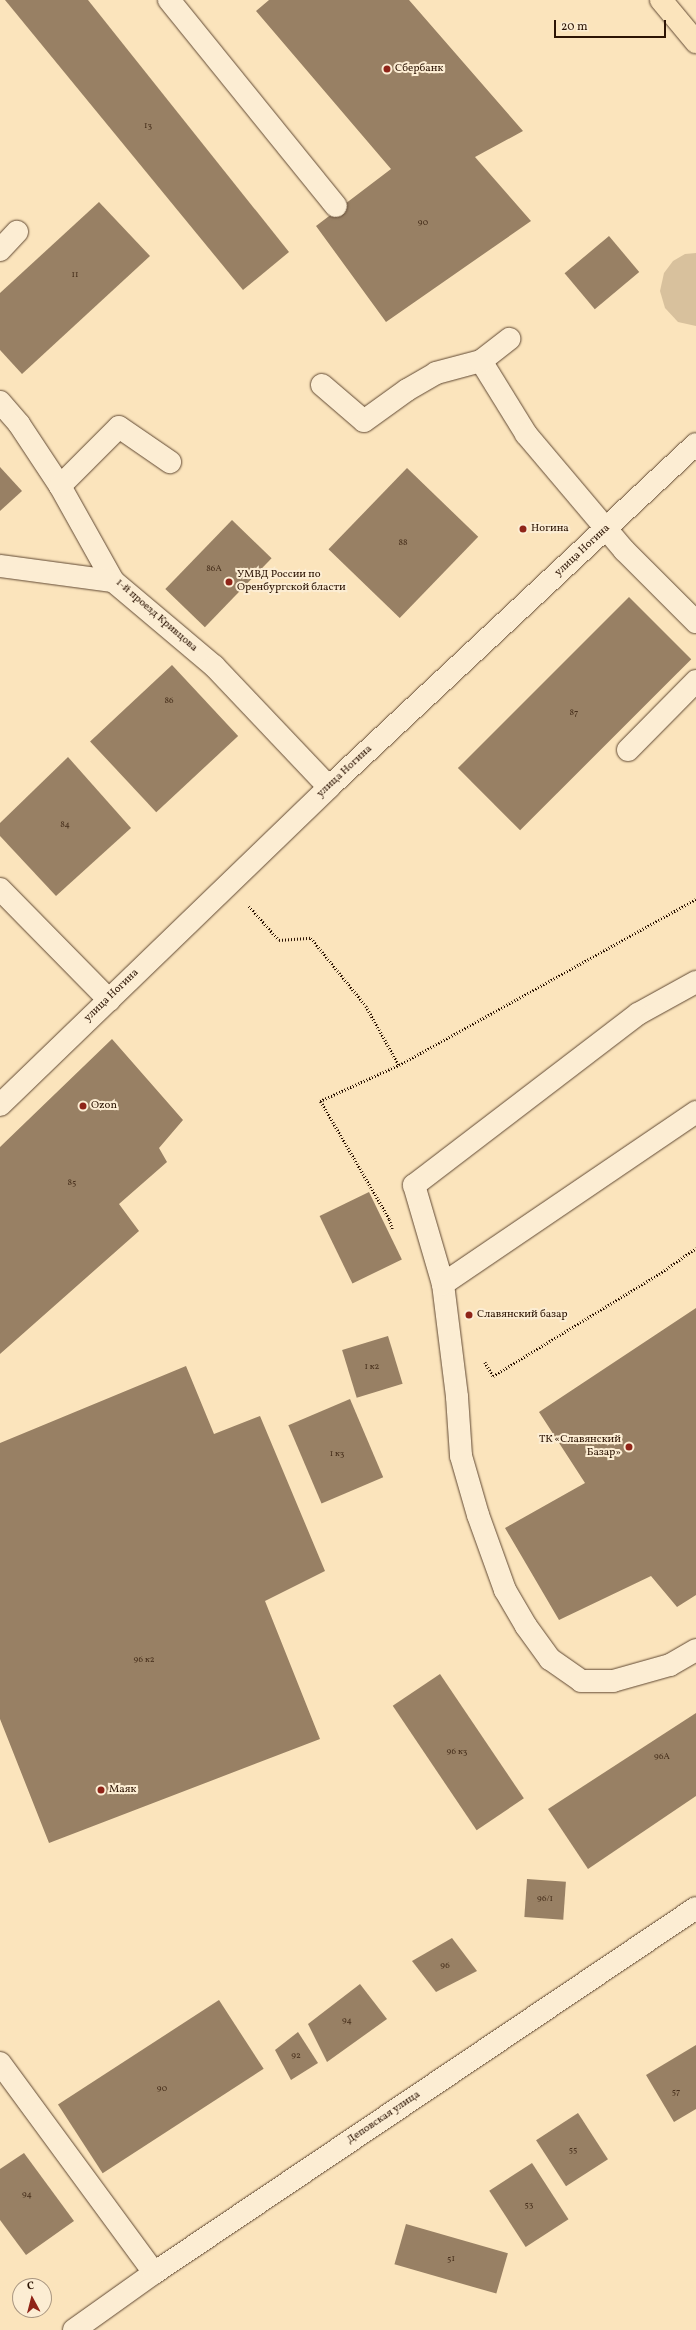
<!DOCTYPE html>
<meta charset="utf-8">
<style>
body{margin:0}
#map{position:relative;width:696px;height:2330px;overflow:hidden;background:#fbe4bc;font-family:Vollkorn,serif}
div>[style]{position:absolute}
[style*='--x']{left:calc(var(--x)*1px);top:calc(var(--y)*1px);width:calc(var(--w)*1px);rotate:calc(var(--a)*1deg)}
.green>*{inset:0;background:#d8c19d}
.building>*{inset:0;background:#988064;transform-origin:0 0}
.path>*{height:2.5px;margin-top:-1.25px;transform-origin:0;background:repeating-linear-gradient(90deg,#2c1404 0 1px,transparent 0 3px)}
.roads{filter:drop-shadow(0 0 1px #604832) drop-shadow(0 0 1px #604832)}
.minor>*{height:22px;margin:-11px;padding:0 11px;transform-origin:11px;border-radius:11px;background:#fcedd3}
.major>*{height:22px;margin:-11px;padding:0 11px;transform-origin:11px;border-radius:11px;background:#fbe4bc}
.dots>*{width:11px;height:11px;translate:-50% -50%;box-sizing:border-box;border:2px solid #fcedd3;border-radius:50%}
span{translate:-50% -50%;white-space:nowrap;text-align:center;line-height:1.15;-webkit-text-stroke:4px #fcedd3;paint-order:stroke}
.number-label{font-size:9px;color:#472f1c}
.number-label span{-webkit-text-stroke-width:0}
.poi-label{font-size:11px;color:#2c1404}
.left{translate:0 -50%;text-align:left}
.right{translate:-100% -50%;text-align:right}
.street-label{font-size:11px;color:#2c1404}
.north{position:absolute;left:12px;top:2278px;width:40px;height:40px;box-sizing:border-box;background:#fcedd3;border:1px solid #a99680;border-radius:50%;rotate:353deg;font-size:11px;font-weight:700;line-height:16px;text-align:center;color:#2c1404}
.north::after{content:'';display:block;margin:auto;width:14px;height:18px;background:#8f2418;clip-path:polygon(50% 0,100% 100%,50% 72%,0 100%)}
.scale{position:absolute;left:554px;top:20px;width:112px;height:18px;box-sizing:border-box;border:2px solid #2c1404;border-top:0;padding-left:5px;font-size:12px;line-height:14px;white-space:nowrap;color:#2c1404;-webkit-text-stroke:3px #fcedd3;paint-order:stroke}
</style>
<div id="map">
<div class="green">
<i style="clip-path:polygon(696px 253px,696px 326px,678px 322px,665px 308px,660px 291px,664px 273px,673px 261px,685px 254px)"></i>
</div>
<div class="building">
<i style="clip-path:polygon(5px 0,88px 0,289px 252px,243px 290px)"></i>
<i style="clip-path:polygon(269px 0,409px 0,523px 131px,475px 157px,531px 221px,386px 322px,316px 226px,391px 169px,256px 11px)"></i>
<i style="clip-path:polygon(99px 202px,150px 256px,22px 374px,0 350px,0 293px)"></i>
<i style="left:609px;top:236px;width:47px;height:58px;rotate:50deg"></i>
<i style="clip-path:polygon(0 467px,22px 491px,0 511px)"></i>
<i style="left:407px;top:468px;width:99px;height:113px;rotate:44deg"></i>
<i style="left:232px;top:520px;width:55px;height:96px;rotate:44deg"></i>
<i style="left:629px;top:597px;width:88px;height:242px;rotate:45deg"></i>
<i style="left:172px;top:665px;width:97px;height:112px;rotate:47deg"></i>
<i style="clip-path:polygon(68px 757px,131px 828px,56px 896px,0 836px,0 823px)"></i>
<i style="clip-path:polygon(112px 1039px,183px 1120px,159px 1148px,167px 1162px,119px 1204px,139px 1231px,0 1354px,0 1147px)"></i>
<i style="left:369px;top:1192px;width:75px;height:55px;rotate:64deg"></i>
<i style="clip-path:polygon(696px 1308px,696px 1595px,677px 1607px,651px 1576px,559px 1620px,505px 1528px,585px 1483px,539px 1412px)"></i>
<i style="left:388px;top:1336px;width:50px;height:48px;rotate:73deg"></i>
<i style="clip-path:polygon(186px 1366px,214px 1434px,260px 1416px,325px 1571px,265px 1601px,320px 1739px,49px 1843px,0 1719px,0 1443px)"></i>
<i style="left:350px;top:1399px;width:85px;height:67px;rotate:67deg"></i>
<i style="left:440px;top:1674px;width:150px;height:57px;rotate:56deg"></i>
<i style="clip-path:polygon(696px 1713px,696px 1796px,588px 1869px,548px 1809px)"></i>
<i style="left:527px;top:1879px;width:39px;height:38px;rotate:4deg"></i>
<i style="clip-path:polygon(452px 1938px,477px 1971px,436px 1992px,412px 1961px)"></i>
<i style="clip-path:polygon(360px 1984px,387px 2019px,327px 2062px,308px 2024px)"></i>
<i style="left:219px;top:2000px;width:82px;height:192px;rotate:57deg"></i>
<i style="clip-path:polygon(298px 2032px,318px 2063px,291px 2080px,275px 2050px)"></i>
<i style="clip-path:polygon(696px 2045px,696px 2109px,674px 2122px,646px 2075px)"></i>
<i style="left:578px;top:2113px;width:55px;height:50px;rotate:57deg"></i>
<i style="clip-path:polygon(24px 2153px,74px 2221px,26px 2255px,0 2220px,0 2169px)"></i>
<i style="left:532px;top:2163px;width:67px;height:51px;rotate:57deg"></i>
<i style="left:406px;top:2224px;width:106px;height:42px;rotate:16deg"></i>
</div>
<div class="path">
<i style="--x:249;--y:906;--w:45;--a:48.6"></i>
<i style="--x:279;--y:940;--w:32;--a:-4"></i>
<i style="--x:311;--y:938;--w:87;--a:51"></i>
<i style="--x:366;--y:1006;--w:68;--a:60.8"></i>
<i style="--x:399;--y:1065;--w:340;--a:-29.2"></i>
<i style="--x:392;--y:1229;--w:10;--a:-107"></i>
<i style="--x:389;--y:1219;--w:137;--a:-120.3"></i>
<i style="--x:320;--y:1101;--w:87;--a:-24.5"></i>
<i style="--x:485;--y:1362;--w:16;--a:60"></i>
<i style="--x:493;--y:1376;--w:195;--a:-31.6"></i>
<i style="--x:659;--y:1274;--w:45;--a:-35.1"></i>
</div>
<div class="roads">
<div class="minor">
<i style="--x:169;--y:0;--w:265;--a:51"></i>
<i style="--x:0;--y:250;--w:25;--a:-47"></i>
<i style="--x:481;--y:361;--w:86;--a:58.3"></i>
<i style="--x:526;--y:434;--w:152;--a:49.8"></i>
<i style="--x:624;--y:550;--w:102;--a:45"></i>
<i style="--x:322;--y:385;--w:55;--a:40.6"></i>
<i style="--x:364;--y:421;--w:53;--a:-35.8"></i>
<i style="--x:407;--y:390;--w:34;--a:-30"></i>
<i style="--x:436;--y:373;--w:47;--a:-14.9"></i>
<i style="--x:481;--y:361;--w:36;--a:-38"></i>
<i style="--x:0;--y:402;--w:29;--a:49"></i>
<i style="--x:19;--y:424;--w:74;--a:56.5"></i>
<i style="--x:60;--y:486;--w:109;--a:60.8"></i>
<i style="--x:113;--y:581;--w:132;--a:40.1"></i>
<i style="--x:214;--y:666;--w:167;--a:46.5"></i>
<i style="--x:60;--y:486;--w:83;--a:-45"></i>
<i style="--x:119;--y:427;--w:62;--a:34.5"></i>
<i style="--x:0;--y:566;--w:114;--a:7.6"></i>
<i style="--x:628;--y:750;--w:97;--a:-45.4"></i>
<i style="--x:0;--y:889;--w:156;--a:45.5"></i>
<i style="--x:696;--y:982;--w:66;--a:151.1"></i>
<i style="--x:638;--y:1014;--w:282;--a:142.6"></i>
<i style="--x:414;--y:1185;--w:103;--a:73.7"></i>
<i style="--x:443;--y:1284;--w:114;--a:82.9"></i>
<i style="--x:457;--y:1397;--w:59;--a:86.1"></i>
<i style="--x:461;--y:1456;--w:61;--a:73.9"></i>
<i style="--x:478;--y:1515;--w:80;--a:70.2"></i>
<i style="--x:505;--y:1590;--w:42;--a:59.7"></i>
<i style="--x:526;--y:1626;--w:41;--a:54"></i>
<i style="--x:550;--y:1659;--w:38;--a:35"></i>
<i style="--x:581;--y:1681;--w:32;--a:0"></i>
<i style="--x:613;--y:1681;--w:59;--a:-15.7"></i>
<i style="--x:670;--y:1665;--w:30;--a:-30"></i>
<i style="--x:0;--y:1105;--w:458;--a:-44"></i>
<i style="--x:329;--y:787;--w:502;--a:-43.06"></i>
<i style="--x:443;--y:1284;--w:306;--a:-34.2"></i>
<i style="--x:0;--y:2063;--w:260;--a:53.7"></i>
<i style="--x:74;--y:2330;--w:98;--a:-35.5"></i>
<i style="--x:154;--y:2273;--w:653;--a:-33.96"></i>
</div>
<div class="major">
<i style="--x:661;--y:0;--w:55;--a:50.2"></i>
</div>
</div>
<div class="dots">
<i style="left:387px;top:69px;background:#8f2418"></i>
<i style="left:523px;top:529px;background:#8f2418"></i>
<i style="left:229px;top:582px;background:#8f2418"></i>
<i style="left:83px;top:1106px;background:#8f2418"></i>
<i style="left:469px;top:1315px;background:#8f2418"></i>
<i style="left:629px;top:1447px;background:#8f2418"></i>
<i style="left:101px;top:1790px;background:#8f2418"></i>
</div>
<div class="number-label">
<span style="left:148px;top:126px">13</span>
<span style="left:423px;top:223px">90</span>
<span style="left:75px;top:275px">11</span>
<span style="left:403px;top:543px">88</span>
<span style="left:214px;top:569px">86А</span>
<span style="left:169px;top:701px">86</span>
<span style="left:574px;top:713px">87</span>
<span style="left:65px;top:825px">84</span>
<span style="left:72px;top:1183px">85</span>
<span style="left:372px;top:1367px">1 к2</span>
<span style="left:337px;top:1454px">1 к3</span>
<span style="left:144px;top:1660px">96 к2</span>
<span style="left:457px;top:1752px">96 к3</span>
<span style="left:662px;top:1757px">96А</span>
<span style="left:545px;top:1899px">96/1</span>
<span style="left:445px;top:1966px">96</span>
<span style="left:347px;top:2021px">94</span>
<span style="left:296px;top:2056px">92</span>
<span style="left:162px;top:2089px">90</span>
<span style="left:676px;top:2092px">57</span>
<span style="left:573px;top:2150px">55</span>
<span style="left:27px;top:2195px">94</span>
<span style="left:529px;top:2205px">53</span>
<span style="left:451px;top:2259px">51</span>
</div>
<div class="poi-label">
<span class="left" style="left:395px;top:69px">Сбербанк</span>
<span class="left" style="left:531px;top:529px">Ногина</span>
<span class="left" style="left:237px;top:582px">УМВД России по<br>Оренбургской бласти</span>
<span class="left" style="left:91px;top:1106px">Ozon</span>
<span class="left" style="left:477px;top:1315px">Славянский базар</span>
<span class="right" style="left:621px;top:1447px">ТК «Славянский<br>Базар»</span>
<span class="left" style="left:109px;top:1790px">Маяк</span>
</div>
<div class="street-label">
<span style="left:583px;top:551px;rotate:-43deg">улица Ногина</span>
<span style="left:156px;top:616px;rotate:41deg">1-й проезд Кривцова</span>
<span style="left:345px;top:772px;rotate:-43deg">улица Ногина</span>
<span style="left:112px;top:996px;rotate:-44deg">улица Ногина</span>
<span style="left:384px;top:2118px;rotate:-34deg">Деповская улица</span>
</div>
<div class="north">С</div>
<div class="scale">20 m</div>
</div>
